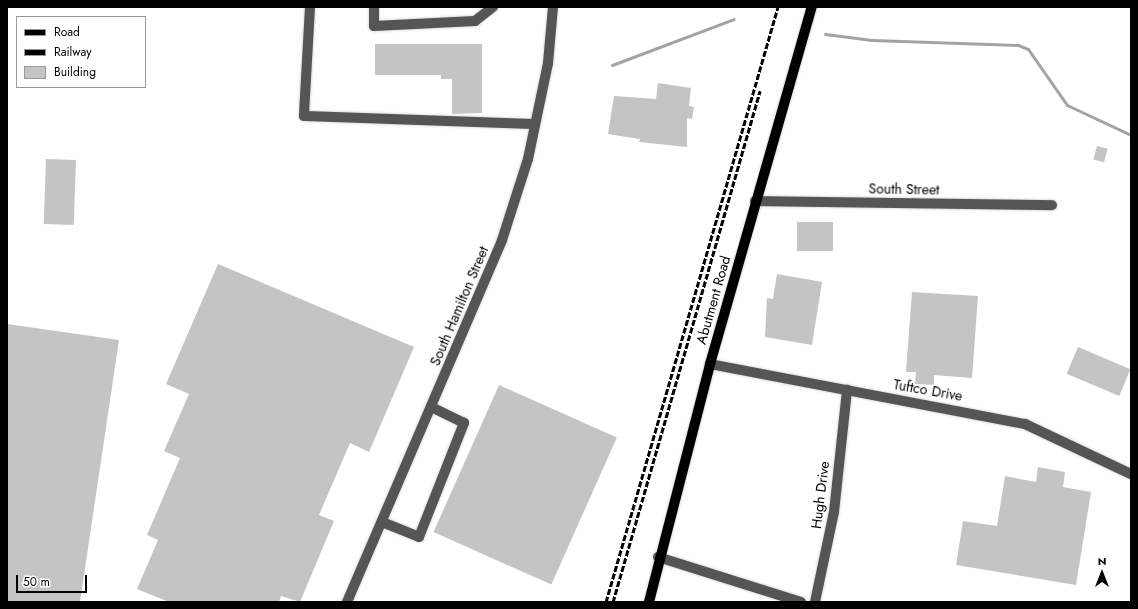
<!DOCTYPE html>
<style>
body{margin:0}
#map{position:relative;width:1138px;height:609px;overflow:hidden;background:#fff;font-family:Jost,sans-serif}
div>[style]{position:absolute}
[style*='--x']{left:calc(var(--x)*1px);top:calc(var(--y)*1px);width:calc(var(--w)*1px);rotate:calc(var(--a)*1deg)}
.stream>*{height:3px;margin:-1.5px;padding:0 1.5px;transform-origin:1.5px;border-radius:1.5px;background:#a3a3a3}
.building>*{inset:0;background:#c4c4c4;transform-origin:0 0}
.roads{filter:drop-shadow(0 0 1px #dbdbdb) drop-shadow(0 0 1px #dbdbdb)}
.minor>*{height:10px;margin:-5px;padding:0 5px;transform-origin:5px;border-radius:5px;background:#555}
.major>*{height:10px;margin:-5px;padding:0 5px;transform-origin:5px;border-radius:5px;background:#000}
.rail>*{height:3px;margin-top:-1.5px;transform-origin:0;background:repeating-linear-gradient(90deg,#000 0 6px,transparent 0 8px)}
span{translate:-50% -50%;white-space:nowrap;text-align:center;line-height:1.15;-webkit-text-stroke:3px #fff;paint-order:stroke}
.street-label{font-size:14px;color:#000}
.frame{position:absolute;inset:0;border:8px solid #000;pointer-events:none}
.legend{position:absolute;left:16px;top:16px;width:130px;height:72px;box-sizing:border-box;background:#fff;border:1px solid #999;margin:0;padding:5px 7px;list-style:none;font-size:12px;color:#000}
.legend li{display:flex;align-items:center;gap:8px;height:20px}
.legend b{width:20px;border:1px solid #999}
.north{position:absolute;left:1082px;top:553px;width:40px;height:40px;-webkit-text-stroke:3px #fff;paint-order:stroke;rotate:0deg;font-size:11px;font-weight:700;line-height:16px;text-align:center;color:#000}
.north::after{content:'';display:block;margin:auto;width:14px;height:18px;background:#000;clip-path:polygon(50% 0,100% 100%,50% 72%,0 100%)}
.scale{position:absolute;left:16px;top:575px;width:71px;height:18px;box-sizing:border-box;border:2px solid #000;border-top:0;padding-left:5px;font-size:12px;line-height:14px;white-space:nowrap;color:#000;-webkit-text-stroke:3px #fff;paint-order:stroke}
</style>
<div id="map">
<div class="stream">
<i style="--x:825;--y:34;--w:47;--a:7.3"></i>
<i style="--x:872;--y:40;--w:146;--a:2"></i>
<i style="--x:1018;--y:45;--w:11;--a:22"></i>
<i style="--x:1028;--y:49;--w:68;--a:55.1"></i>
<i style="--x:1067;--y:105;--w:71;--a:25.1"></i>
<i style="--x:612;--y:65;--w:130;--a:-20.7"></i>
</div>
<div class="building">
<i style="clip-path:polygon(375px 44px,482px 44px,482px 113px,452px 114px,452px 79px,441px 79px,441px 75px,375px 75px)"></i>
<i style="clip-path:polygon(658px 83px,691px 88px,689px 106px,694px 107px,692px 119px,687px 118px,687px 147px,639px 142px,640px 139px,608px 134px,614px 96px,656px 99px)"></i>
<i style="left:1097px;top:146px;width:11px;height:14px;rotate:15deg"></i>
<i style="left:46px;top:159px;width:30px;height:65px;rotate:2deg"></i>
<i style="left:797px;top:222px;width:36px;height:29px"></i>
<i style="clip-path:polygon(218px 264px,414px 347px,369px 452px,350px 443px,319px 515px,334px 521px,300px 602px,281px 596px,279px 602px,169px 602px,137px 589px,158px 540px,147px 535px,180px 458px,164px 451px,189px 394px,166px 384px)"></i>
<i style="clip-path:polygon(777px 274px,822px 282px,812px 345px,765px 337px,767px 298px,773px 299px)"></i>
<i style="clip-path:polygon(912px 292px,978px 296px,972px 378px,934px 375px,934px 385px,915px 384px,916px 372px,906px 372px)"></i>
<i style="clip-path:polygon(7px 324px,119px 340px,80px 602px,7px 602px)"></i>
<i style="left:1078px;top:347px;width:57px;height:29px;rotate:23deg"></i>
<i style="left:499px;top:385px;width:129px;height:161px;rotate:24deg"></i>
<i style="clip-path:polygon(1038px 467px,1065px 472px,1063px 487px,1091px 492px,1076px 585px,956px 565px,963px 521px,997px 526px,1005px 476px,1036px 482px)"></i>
</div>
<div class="roads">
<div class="minor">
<i style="--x:310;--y:7;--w:109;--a:93.2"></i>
<i style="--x:304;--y:116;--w:231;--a:2"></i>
<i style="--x:374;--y:7;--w:19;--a:90"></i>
<i style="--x:374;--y:26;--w:101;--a:-2.8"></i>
<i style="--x:475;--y:21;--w:23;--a:-38"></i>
<i style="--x:755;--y:201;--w:297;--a:0.8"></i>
<i style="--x:710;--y:364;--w:321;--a:10.8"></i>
<i style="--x:1025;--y:424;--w:117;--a:25.3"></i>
<i style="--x:382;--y:522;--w:40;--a:22"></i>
<i style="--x:419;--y:537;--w:123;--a:-68.5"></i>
<i style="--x:464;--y:423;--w:37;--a:-154"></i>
<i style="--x:658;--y:557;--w:150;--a:17.5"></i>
<i style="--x:347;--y:602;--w:394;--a:-66.8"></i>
<i style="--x:502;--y:240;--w:85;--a:-72.2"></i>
<i style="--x:528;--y:159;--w:98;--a:-78.2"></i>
<i style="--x:548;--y:63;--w:56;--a:-84.9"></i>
<i style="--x:815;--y:602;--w:92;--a:-78.1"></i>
<i style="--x:834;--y:512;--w:123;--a:-83.9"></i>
</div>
<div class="major">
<i style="--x:649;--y:602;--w:246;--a:-75.6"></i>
<i style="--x:710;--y:364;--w:371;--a:-74.1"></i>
</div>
</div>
<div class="rail">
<i style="--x:606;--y:602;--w:619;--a:-73.88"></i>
<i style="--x:613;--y:602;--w:532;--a:-73.95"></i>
</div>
<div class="street-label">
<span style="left:904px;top:189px;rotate:1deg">South Street</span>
<span style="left:713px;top:300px;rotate:-74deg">Abutment Road</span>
<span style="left:459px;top:306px;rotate:-67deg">South Hamilton Street</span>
<span style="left:928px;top:390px;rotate:10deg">Tuftco Drive</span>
<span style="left:820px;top:495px;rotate:-83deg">Hugh Drive</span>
</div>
<div class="frame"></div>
<ul class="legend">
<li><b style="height:5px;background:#000"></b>Road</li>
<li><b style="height:5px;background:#000"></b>Railway</li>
<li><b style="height:11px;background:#c4c4c4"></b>Building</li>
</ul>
<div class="north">N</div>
<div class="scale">50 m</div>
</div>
